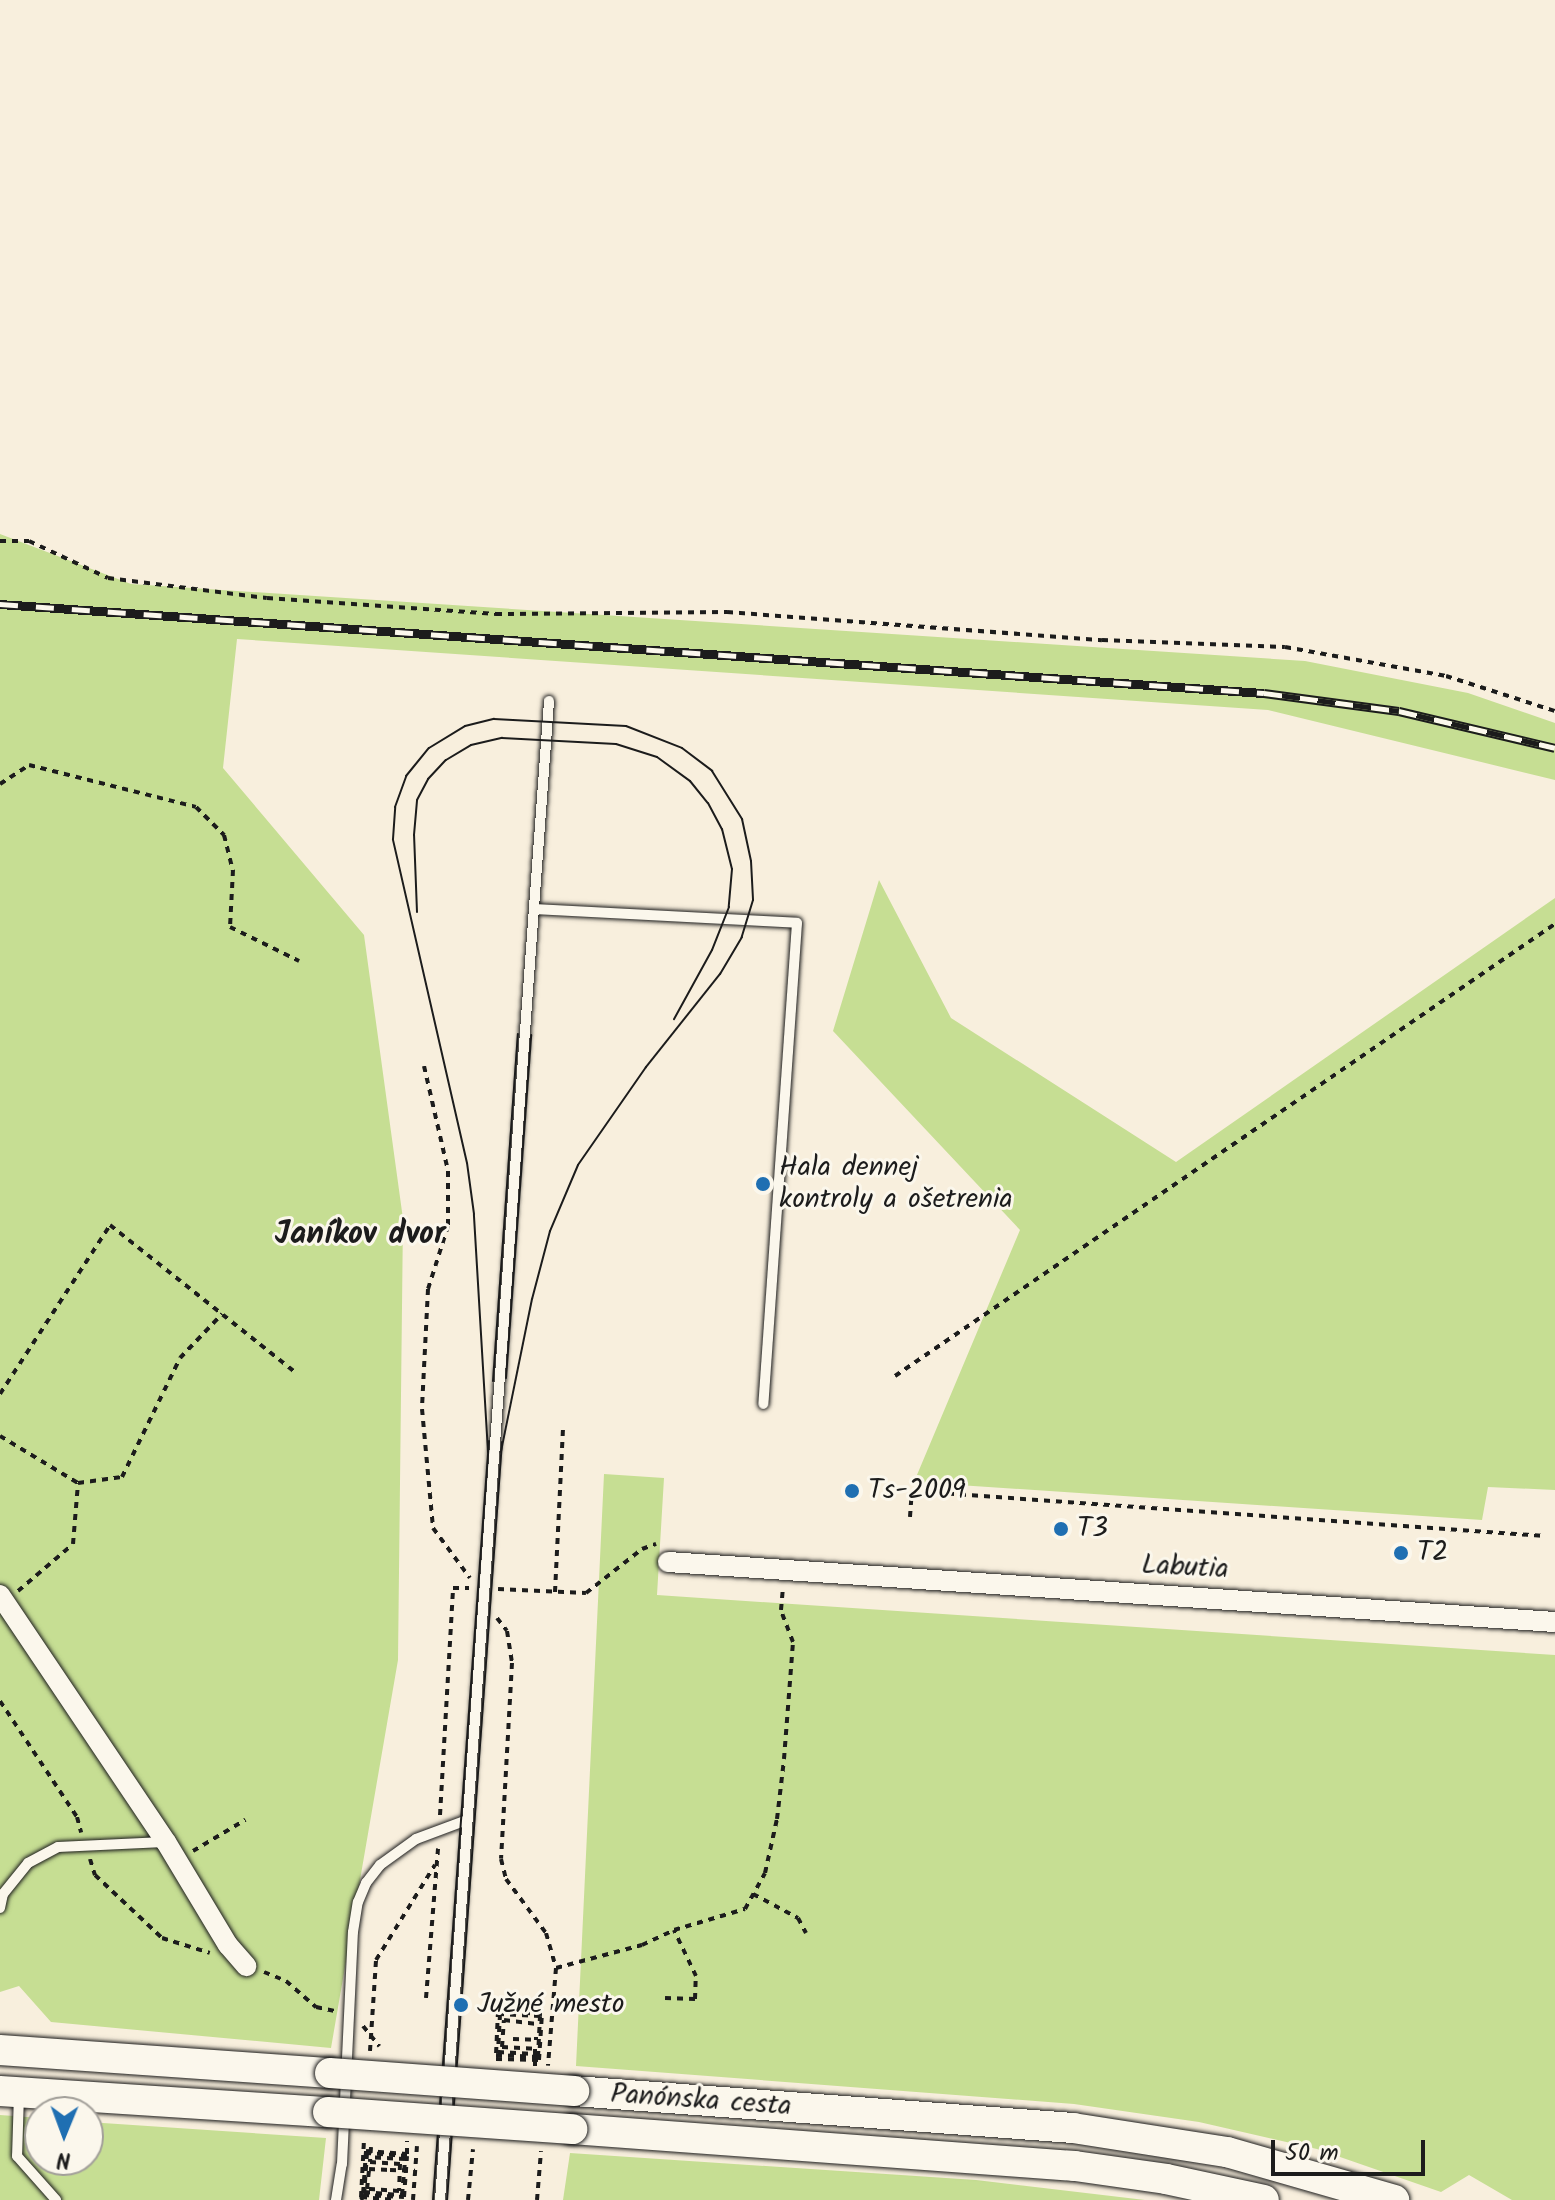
<!DOCTYPE html>
<meta charset="utf-8">
<style>
body{margin:0}
#map{position:relative;width:1555px;height:2200px;overflow:hidden;background:#f8efdd;font-family:Kalam,sans-serif}
div>[style]{position:absolute}
[style*='--x']{left:calc(var(--x)*1px);top:calc(var(--y)*1px);width:calc(var(--w)*1px);rotate:calc(var(--a)*1deg)}
.green>*{inset:0;background:#c6de93}
.path>*{height:4px;margin-top:-2px;transform-origin:0;background:repeating-linear-gradient(90deg,#1c1c1c 0 6px,transparent 0 12px)}
.roads{filter:drop-shadow(0 0 2px #1c1c1c) drop-shadow(0 0 2px #1c1c1c)}
.service>*{height:10px;margin:-5px;padding:0 5px;transform-origin:5px;border-radius:5px;background:#fbf7ec}
.minor>*{height:20px;margin:-10px;padding:0 10px;transform-origin:10px;border-radius:10px;background:#fbf7ec}
.secondary>*{height:30px;margin:-15px;padding:0 15px;transform-origin:15px;border-radius:15px;background:#fbf7ec}
.tram>*{height:2px;margin:-1px;padding:0 1px;transform-origin:1px;border-radius:1px;background:#1c1c1c}
.rail>*{height:9px;margin-top:-4.5px;transform-origin:0;background:repeating-linear-gradient(90deg,#fbf7ec 0 18px,#1c1c1c 0 36px);box-sizing:border-box;border-block:2px solid #1c1c1c}
.path-bridge>*{height:4px;margin-top:-2px;transform-origin:0;background:repeating-linear-gradient(90deg,#1c1c1c 0 6px,transparent 0 12px)}
.bridges{filter:drop-shadow(0 0 2px #1c1c1c) drop-shadow(0 0 2px #1c1c1c)}
.secondary-bridge>*{height:30px;margin:-15px;padding:0 15px;transform-origin:15px;border-radius:15px;background:#fbf7ec}
.dots>*{width:22px;height:22px;translate:-50% -50%;box-sizing:border-box;border:4px solid #fbf7ec;border-radius:50%}
span{translate:-50% -50%;white-space:nowrap;text-align:center;line-height:1.15;-webkit-text-stroke:6px #fbf7ec;paint-order:stroke}
.poi-label{font-size:28px;color:#1c1c1c}
.left{translate:0 -50%;text-align:left}
.street-label{font-size:28px;color:#1c1c1c}
.quarter-label{font-size:32px;color:#1c1c1c;font-weight:700}
.north{position:absolute;left:24px;top:2096px;width:80px;height:80px;box-sizing:border-box;background:#fbf7ec;border:2px solid #a29f99;border-radius:50%;rotate:181deg;font-size:22px;font-weight:700;line-height:32px;text-align:center;color:#1c1c1c}
.north::after{content:'';display:block;margin:auto;width:28px;height:36px;background:#1f6fb2;clip-path:polygon(50% 0,100% 100%,50% 72%,0 100%)}
.scale{position:absolute;left:1271px;top:2140px;width:154px;height:36px;box-sizing:border-box;border:4px solid #1c1c1c;border-top:0;padding-left:10px;font-size:24px;line-height:28px;white-space:nowrap;color:#1c1c1c;-webkit-text-stroke:6px #fbf7ec;paint-order:stroke}
</style>
<div id="map">
<div class="green">
<i style="clip-path:polygon(0 534px,131px 584px,1305px 661px,1468px 693px,1555px 723px,1555px 780px,1268px 710px,237px 639px,223px 768px,364px 935px,403px 1219px,398px 1660px,331px 2048px,51px 2022px,19px 1986px,0 1992px)"></i>
<i style="clip-path:polygon(879px 880px,951px 1018px,1176px 1162px,1555px 898px,1555px 1490px,1488px 1487px,1482px 1520px,914px 1482px,1020px 1230px,833px 1031px)"></i>
<i style="clip-path:polygon(604px 1474px,664px 1478px,657px 1595px,1555px 1655px,1555px 2200px,1512px 2200px,1469px 2175px,1441px 2192px,1317px 2149px,1199px 2122px,1074px 2104px,576px 2066px)"></i>
<i style="clip-path:polygon(0 2115px,40px 2118px,40px 2160px,88px 2160px,88px 2122px,326px 2138px,319px 2200px,0 2200px)"></i>
<i style="clip-path:polygon(570px 2153px,976px 2180px,1145px 2200px,563px 2200px)"></i>
</div>
<div class="path">
<i style="--x:0;--y:541;--w:29;--a:0"></i>
<i style="--x:29;--y:541;--w:87;--a:25.1"></i>
<i style="--x:108;--y:578;--w:160;--a:7.2"></i>
<i style="--x:267;--y:598;--w:230;--a:4"></i>
<i style="--x:496;--y:614;--w:231;--a:-0.5"></i>
<i style="--x:727;--y:612;--w:376;--a:4.3"></i>
<i style="--x:1102;--y:640;--w:183;--a:2.2"></i>
<i style="--x:1285;--y:647;--w:164;--a:10.2"></i>
<i style="--x:1446;--y:676;--w:114;--a:17.8"></i>
<i style="--x:0;--y:784;--w:35;--a:-33"></i>
<i style="--x:29;--y:765;--w:172;--a:14.1"></i>
<i style="--x:196;--y:807;--w:40;--a:45"></i>
<i style="--x:224;--y:835;--w:36;--a:76"></i>
<i style="--x:233;--y:870;--w:57;--a:93"></i>
<i style="--x:230;--y:927;--w:77;--a:26.2"></i>
<i style="--x:424;--y:1066;--w:108;--a:77.1"></i>
<i style="--x:448;--y:1171;--w:55;--a:90"></i>
<i style="--x:448;--y:1226;--w:66;--a:107.6"></i>
<i style="--x:428;--y:1289;--w:120;--a:92.9"></i>
<i style="--x:422;--y:1409;--w:120;--a:84.7"></i>
<i style="--x:433;--y:1528;--w:62;--a:53.5"></i>
<i style="--x:895;--y:1376;--w:800;--a:-34.41"></i>
<i style="--x:0;--y:1394;--w:202;--a:-56.9"></i>
<i style="--x:110;--y:1225;--w:236;--a:38.5"></i>
<i style="--x:0;--y:1436;--w:91;--a:31.1"></i>
<i style="--x:78;--y:1483;--w:44;--a:-7.8"></i>
<i style="--x:122;--y:1477;--w:132;--a:-64"></i>
<i style="--x:180;--y:1358;--w:61;--a:-46.3"></i>
<i style="--x:910;--y:1517;--w:26;--a:-86"></i>
<i style="--x:912;--y:1491;--w:635;--a:4.07"></i>
<i style="--x:498;--y:1589;--w:88;--a:2.6"></i>
<i style="--x:586;--y:1593;--w:71;--a:-38.2"></i>
<i style="--x:642;--y:1549;--w:15;--a:-20"></i>
<i style="--x:18;--y:1591;--w:72;--a:-40.5"></i>
<i style="--x:73;--y:1544;--w:61;--a:-85.3"></i>
<i style="--x:555;--y:1592;--w:165;--a:-87.2"></i>
<i style="--x:497;--y:1618;--w:16;--a:52"></i>
<i style="--x:507;--y:1631;--w:32;--a:81"></i>
<i style="--x:512;--y:1663;--w:196;--a:93.2"></i>
<i style="--x:501;--y:1859;--w:21;--a:76"></i>
<i style="--x:506;--y:1879;--w:67;--a:53.5"></i>
<i style="--x:546;--y:1933;--w:36;--a:74"></i>
<i style="--x:556;--y:1968;--w:98;--a:94.7"></i>
<i style="--x:0;--y:1701;--w:139;--a:56.4"></i>
<i style="--x:77;--y:1817;--w:16;--a:75"></i>
<i style="--x:440;--y:1815;--w:227;--a:-86.7"></i>
<i style="--x:453;--y:1588;--w:16;--a:0"></i>
<i style="--x:193;--y:1851;--w:61;--a:-30.8"></i>
<i style="--x:90;--y:1859;--w:17;--a:73"></i>
<i style="--x:95;--y:1875;--w:92;--a:43.2"></i>
<i style="--x:162;--y:1938;--w:50;--a:17.4"></i>
<i style="--x:753;--y:1894;--w:51;--a:28.1"></i>
<i style="--x:798;--y:1918;--w:17;--a:62"></i>
<i style="--x:556;--y:1968;--w:89;--a:-15"></i>
<i style="--x:642;--y:1945;--w:35;--a:-25"></i>
<i style="--x:674;--y:1930;--w:74;--a:-16.5"></i>
<i style="--x:745;--y:1909;--w:41;--a:-60.9"></i>
<i style="--x:765;--y:1873;--w:55;--a:-77.5"></i>
<i style="--x:777;--y:1819;--w:60;--a:-83.3"></i>
<i style="--x:784;--y:1759;--w:117;--a:-85.6"></i>
<i style="--x:793;--y:1642;--w:34;--a:-111"></i>
<i style="--x:781;--y:1610;--w:23;--a:-85"></i>
<i style="--x:264;--y:1972;--w:24;--a:22"></i>
<i style="--x:286;--y:1981;--w:40;--a:41"></i>
<i style="--x:316;--y:2007;--w:19;--a:12"></i>
<i style="--x:426;--y:1998;--w:150;--a:-85.4"></i>
<i style="--x:665;--y:1998;--w:30;--a:2"></i>
<i style="--x:695;--y:1999;--w:23;--a:-88"></i>
<i style="--x:696;--y:1976;--w:51;--a:-115.6"></i>
<i style="--x:363;--y:2026;--w:26;--a:51"></i>
<i style="--x:513;--y:2039;--w:23;--a:2"></i>
<i style="--x:536;--y:2040;--w:3;--a:-90"></i>
<i style="--x:502;--y:2047;--w:27;--a:-86"></i>
<i style="--x:504;--y:2020;--w:33;--a:7"></i>
<i style="--x:370;--y:2051;--w:91;--a:-86.2"></i>
<i style="--x:376;--y:1960;--w:112;--a:-58.2"></i>
<i style="--x:496;--y:2059;--w:43;--a:1.3"></i>
<i style="--x:539;--y:2060;--w:46;--a:-86.3"></i>
<i style="--x:542;--y:2014;--w:44;--a:-176.1"></i>
<i style="--x:498;--y:2011;--w:44;--a:92.6"></i>
<i style="--x:496;--y:2055;--w:42;--a:2.7"></i>
<i style="--x:538;--y:2057;--w:41;--a:-87.2"></i>
<i style="--x:540;--y:2016;--w:40;--a:-177.1"></i>
<i style="--x:500;--y:2014;--w:38;--a:93"></i>
<i style="--x:498;--y:2052;--w:36;--a:3"></i>
<i style="--x:366;--y:2151;--w:41;--a:4.2"></i>
<i style="--x:407;--y:2154;--w:13;--a:-90"></i>
<i style="--x:390;--y:2170;--w:25;--a:2"></i>
<i style="--x:361;--y:2197;--w:36;--a:5"></i>
<i style="--x:363;--y:2200;--w:4;--a:-124"></i>
<i style="--x:361;--y:2197;--w:57;--a:-87"></i>
<i style="--x:413;--y:2200;--w:54;--a:-85.8"></i>
<i style="--x:468;--y:2200;--w:51;--a:-84.4"></i>
<i style="--x:537;--y:2200;--w:49;--a:-85.3"></i>
</div>
<div class="roads">
<div class="service">
<i style="--x:534;--y:909;--w:263;--a:3"></i>
<i style="--x:797;--y:923;--w:482;--a:94"></i>
<i style="--x:0;--y:1908;--w:14;--a:-78"></i>
<i style="--x:3;--y:1894;--w:40;--a:-51"></i>
<i style="--x:28;--y:1863;--w:34;--a:-28"></i>
<i style="--x:58;--y:1847;--w:106;--a:-2.7"></i>
<i style="--x:19;--y:2094;--w:62;--a:91.8"></i>
<i style="--x:17;--y:2156;--w:59;--a:48.4"></i>
<i style="--x:336;--y:2200;--w:36;--a:-81"></i>
<i style="--x:342;--y:2164;--w:232;--a:-87.3"></i>
<i style="--x:353;--y:1932;--w:30;--a:-81"></i>
<i style="--x:358;--y:1902;--w:21;--a:-67"></i>
<i style="--x:366;--y:1883;--w:23;--a:-52"></i>
<i style="--x:380;--y:1865;--w:44;--a:-35.8"></i>
<i style="--x:416;--y:1839;--w:54;--a:-20.4"></i>
<i style="--x:440;--y:2200;--w:1503;--a:-85.84"></i>
</div>
<div class="minor">
<i style="--x:668;--y:1562;--w:889;--a:3.87"></i>
<i style="--x:0;--y:1595;--w:298;--a:56.1"></i>
<i style="--x:166;--y:1842;--w:120;--a:59"></i>
<i style="--x:228;--y:1945;--w:28;--a:49"></i>
</div>
<div class="secondary">
<i style="--x:0;--y:2050;--w:331;--a:4"></i>
<i style="--x:0;--y:2091;--w:329;--a:3.7"></i>
<i style="--x:574;--y:2091;--w:500;--a:4.24"></i>
<i style="--x:1073;--y:2128;--w:156;--a:8.9"></i>
<i style="--x:1227;--y:2152;--w:174;--a:16"></i>
<i style="--x:572;--y:2129;--w:504;--a:4.21"></i>
<i style="--x:1075;--y:2166;--w:92;--a:8.1"></i>
<i style="--x:1166;--y:2179;--w:100;--a:12.1"></i>
</div>
</div>
<div class="tram">
<i style="--x:417;--y:912;--w:77;--a:-92.2"></i>
<i style="--x:414;--y:835;--w:35;--a:-85"></i>
<i style="--x:417;--y:800;--w:24;--a:-62"></i>
<i style="--x:428;--y:779;--w:26;--a:-47"></i>
<i style="--x:446;--y:760;--w:29;--a:-31"></i>
<i style="--x:471;--y:745;--w:32;--a:-13"></i>
<i style="--x:502;--y:738;--w:114;--a:3"></i>
<i style="--x:616;--y:744;--w:43;--a:17.6"></i>
<i style="--x:657;--y:757;--w:41;--a:36"></i>
<i style="--x:690;--y:781;--w:28;--a:51"></i>
<i style="--x:708;--y:803;--w:30;--a:62"></i>
<i style="--x:722;--y:829;--w:41;--a:76"></i>
<i style="--x:732;--y:869;--w:38;--a:95"></i>
<i style="--x:729;--y:907;--w:46;--a:111.6"></i>
<i style="--x:712;--y:950;--w:79;--a:118.8"></i>
<i style="--x:506;--y:1378;--w:344;--a:-85.8"></i>
<i style="--x:493;--y:1381;--w:348;--a:-85.9"></i>
<i style="--x:488;--y:1452;--w:238;--a:-93.4"></i>
<i style="--x:474;--y:1214;--w:51;--a:-97.8"></i>
<i style="--x:467;--y:1163;--w:332;--a:-102.9"></i>
<i style="--x:393;--y:839;--w:32;--a:-86"></i>
<i style="--x:395;--y:807;--w:33;--a:-70"></i>
<i style="--x:406;--y:776;--w:36;--a:-51"></i>
<i style="--x:429;--y:748;--w:42;--a:-31.4"></i>
<i style="--x:465;--y:726;--w:30;--a:-14"></i>
<i style="--x:494;--y:719;--w:132;--a:3"></i>
<i style="--x:626;--y:726;--w:60;--a:21.4"></i>
<i style="--x:682;--y:748;--w:38;--a:37"></i>
<i style="--x:712;--y:771;--w:57;--a:58"></i>
<i style="--x:742;--y:819;--w:43;--a:77.9"></i>
<i style="--x:751;--y:861;--w:39;--a:87"></i>
<i style="--x:753;--y:900;--w:39;--a:107"></i>
<i style="--x:742;--y:937;--w:43;--a:120.7"></i>
<i style="--x:720;--y:974;--w:119;--a:128.5"></i>
<i style="--x:646;--y:1067;--w:119;--a:124.8"></i>
<i style="--x:578;--y:1165;--w:72;--a:113"></i>
<i style="--x:550;--y:1231;--w:70;--a:104.8"></i>
<i style="--x:532;--y:1299;--w:156;--a:101.5"></i>
<i style="--x:433;--y:2200;--w:761;--a:-85.78"></i>
<i style="--x:447;--y:2200;--w:760;--a:-85.85"></i>
</div>
<div class="rail">
<i style="--x:0;--y:604;--w:1267;--a:4.03"></i>
<i style="--x:1264;--y:693;--w:136;--a:7.6"></i>
<i style="--x:1399;--y:711;--w:160;--a:13.3"></i>
</div>
<div class="path-bridge">
<i style="--x:502;--y:2047;--w:33;--a:3"></i>
<i style="--x:535;--y:2049;--w:17;--a:90"></i>
<i style="--x:371;--y:2147;--w:15;--a:94"></i>
<i style="--x:370;--y:2162;--w:30;--a:4"></i>
<i style="--x:400;--y:2164;--w:27;--a:92"></i>
<i style="--x:399;--y:2191;--w:32;--a:-176"></i>
<i style="--x:367;--y:2189;--w:20;--a:-84"></i>
<i style="--x:369;--y:2169;--w:21;--a:3"></i>
<i style="--x:366;--y:2151;--w:44;--a:93.9"></i>
<i style="--x:363;--y:2195;--w:41;--a:2.8"></i>
<i style="--x:404;--y:2197;--w:41;--a:-85.8"></i>
<i style="--x:407;--y:2156;--w:40;--a:-175.7"></i>
<i style="--x:367;--y:2153;--w:39;--a:94"></i>
<i style="--x:364;--y:2192;--w:38;--a:5"></i>
<i style="--x:402;--y:2195;--w:36;--a:-85"></i>
<i style="--x:405;--y:2159;--w:35;--a:-177"></i>
</div>
<div class="bridges">
<div class="secondary-bridge">
<i style="--x:330;--y:2073;--w:245;--a:4.2"></i>
<i style="--x:328;--y:2112;--w:245;--a:4"></i>
</div>
</div>
<div class="dots">
<i style="left:763px;top:1184px;background:#1f6fb2"></i>
<i style="left:852px;top:1491px;background:#1f6fb2"></i>
<i style="left:1061px;top:1529px;background:#1f6fb2"></i>
<i style="left:1401px;top:1553px;background:#1f6fb2"></i>
<i style="left:461px;top:2005px;background:#1f6fb2"></i>
</div>
<div class="poi-label">
<span class="left" style="left:779px;top:1184px">Hala dennej<br>kontroly a ošetrenia</span>
<span class="left" style="left:868px;top:1491px">Ts-2009</span>
<span class="left" style="left:1077px;top:1529px">T3</span>
<span class="left" style="left:1417px;top:1553px">T2</span>
<span class="left" style="left:477px;top:2005px">Južné mesto</span>
</div>
<div class="street-label">
<span style="left:1185px;top:1568px;rotate:3deg">Labutia</span>
<span style="left:701px;top:2101px;rotate:4deg">Panónska cesta</span>
</div>
<div class="quarter-label">
<span style="left:360px;top:1235px">Janíkov dvor</span>
</div>
<div class="north">N</div>
<div class="scale">50 m</div>
</div>
